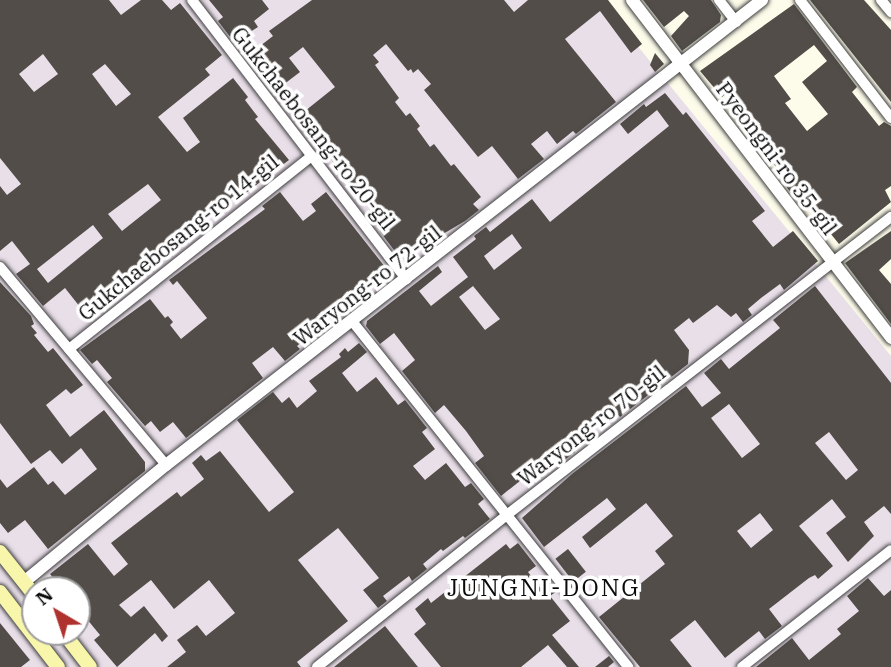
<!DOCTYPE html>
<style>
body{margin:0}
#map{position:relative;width:891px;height:667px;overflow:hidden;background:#fdfbea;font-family:"IBM Plex Serif",serif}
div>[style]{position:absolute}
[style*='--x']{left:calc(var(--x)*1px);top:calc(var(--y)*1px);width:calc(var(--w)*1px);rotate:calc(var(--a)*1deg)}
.industrial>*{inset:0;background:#e9dfe9}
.building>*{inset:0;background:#524d48;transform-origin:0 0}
.roads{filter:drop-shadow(0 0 2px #3d3d3d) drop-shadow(0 0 2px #3d3d3d)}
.minor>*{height:10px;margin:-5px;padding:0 5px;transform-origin:5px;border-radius:5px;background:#fff}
.tertiary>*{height:12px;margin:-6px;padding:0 6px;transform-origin:6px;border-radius:6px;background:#fff}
.secondary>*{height:14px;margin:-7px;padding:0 7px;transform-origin:7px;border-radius:7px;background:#f8f6aa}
span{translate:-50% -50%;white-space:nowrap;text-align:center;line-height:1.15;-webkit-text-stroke:7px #fff;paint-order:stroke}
.street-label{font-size:21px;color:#0a0a0a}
.quarter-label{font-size:24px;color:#0a0a0a;letter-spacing:2px}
.north{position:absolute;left:21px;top:576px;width:70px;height:70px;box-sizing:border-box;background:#fff;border:2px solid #9d9d9d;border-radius:50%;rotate:321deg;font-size:19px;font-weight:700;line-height:28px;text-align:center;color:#0a0a0a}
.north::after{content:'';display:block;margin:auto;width:24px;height:32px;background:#af322e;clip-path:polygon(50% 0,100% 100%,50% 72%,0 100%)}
</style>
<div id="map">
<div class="industrial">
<i style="clip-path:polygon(evenodd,0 0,600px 0,891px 356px,891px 667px,0 667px,0 0,35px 590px,77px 590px,77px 632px,35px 632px,35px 590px)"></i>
</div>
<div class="building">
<i style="clip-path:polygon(evenodd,0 0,109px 0,121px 15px,141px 0,162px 0,171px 10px,180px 3px,222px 55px,205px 69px,210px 75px,158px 117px,187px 152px,200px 142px,183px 118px,233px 78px,248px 97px,245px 100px,258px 117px,255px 119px,289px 160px,242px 196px,239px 192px,221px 207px,217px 203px,120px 281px,126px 289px,117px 297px,111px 290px,84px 312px,65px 288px,43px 306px,16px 274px,30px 264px,12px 241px,0 251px,0 186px,7px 195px,21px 184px,0 158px,0 0,43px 54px,58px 74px,34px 92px,19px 74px,43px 54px,0 0,105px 64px,131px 94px,116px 106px,92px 74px,105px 64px,0 0,148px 184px,161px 200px,122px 231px,108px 214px,148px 184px,0 0,93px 225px,103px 238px,48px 283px,37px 269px,93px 225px)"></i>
<i style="clip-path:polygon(209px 0,262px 0,269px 9px,254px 21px,258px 27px,234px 42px,218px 21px,223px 17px)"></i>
<i style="clip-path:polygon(312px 0,504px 0,514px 12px,528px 0,608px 0,642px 44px,631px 53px,600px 11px,565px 39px,616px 102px,576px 134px,573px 131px,557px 144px,547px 131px,531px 144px,544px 159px,518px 179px,492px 146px,478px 157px,424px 90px,431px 84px,418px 69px,413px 73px,411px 69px,408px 71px,386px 44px,373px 55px,379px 62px,375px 65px,399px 98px,395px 102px,406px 116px,410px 113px,420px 126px,417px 129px,430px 147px,434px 144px,451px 166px,454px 164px,481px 197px,473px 204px,479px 210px,465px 221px,438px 237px,434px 232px,400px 258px,375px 225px,382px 219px,333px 162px,300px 115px,335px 87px,303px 47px,289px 58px,300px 72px,279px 88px,257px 60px,249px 62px,246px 57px,273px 36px,269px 31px)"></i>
<i style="clip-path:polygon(643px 0,711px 0,721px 15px,720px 22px,682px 51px,671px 36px,689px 16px,684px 11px,664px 27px)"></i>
<i style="clip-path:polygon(810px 0,864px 0,891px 30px,891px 102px)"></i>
<i style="clip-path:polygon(evenodd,794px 4px,857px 87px,852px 92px,879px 126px,884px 122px,891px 126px,891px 186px,885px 190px,891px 202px,839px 244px,809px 207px,818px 200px,804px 183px,791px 193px,782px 181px,783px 175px,754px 141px,758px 139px,754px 134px,756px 131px,741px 111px,727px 93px,722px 97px,700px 71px,794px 4px,814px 45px,827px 61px,802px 82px,828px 114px,807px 131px,785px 103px,791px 99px,774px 76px,814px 45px)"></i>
<i style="clip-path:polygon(655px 53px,664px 64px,655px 72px,650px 65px)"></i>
<i style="clip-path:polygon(evenodd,665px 93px,683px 115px,686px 112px,765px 211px,752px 221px,773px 247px,793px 231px,818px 261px,784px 290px,780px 284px,761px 298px,748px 309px,752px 315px,743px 322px,736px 313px,731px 317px,717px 305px,693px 323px,689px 318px,674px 330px,689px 350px,688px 364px,620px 417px,611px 406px,582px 430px,588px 442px,562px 462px,555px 453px,501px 496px,475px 463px,484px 456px,466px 431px,444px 405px,435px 413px,402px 371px,415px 360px,394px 333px,380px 344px,366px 326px,367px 321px,438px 266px,442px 272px,419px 291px,431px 306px,468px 277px,453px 257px,476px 239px,474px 236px,486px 227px,490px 232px,532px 199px,550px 222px,669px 126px,657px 110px,628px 134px,620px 124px,644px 104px,646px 107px,665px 93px,512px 234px,522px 248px,494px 270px,484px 256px,512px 234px,665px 93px,473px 286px,500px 319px,485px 330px,459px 297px,473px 286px)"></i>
<i style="clip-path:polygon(280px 192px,303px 221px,316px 211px,311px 204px,326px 192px,389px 272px,297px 346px,300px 349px,285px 361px,273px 347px,252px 363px,263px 378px,186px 438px,173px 422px,160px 432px,151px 421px,145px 426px,107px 382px,112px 378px,97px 360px,92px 364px,80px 350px,150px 299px,165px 318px,168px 316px,173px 322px,170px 325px,181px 339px,207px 318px,177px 281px,173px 285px,169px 280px,265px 209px,262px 206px)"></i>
<i style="clip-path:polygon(891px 231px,891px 259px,879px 270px,891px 284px,891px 324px,845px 263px)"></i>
<i style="clip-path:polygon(0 282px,31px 316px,34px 324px,31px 326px,37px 333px,34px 335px,48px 352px,53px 348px,83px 385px,71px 394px,66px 389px,46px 405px,70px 437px,104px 410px,145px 462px,145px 471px,48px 549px,25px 520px,8px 533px,0 523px,0 479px,7px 488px,34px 467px,48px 485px,53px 481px,65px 495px,97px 469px,81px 448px,62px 464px,50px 450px,31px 464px,0 423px)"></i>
<i style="clip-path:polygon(evenodd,815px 286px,891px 383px,891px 514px,884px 506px,864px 522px,874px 536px,848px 562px,826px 533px,846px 517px,832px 499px,799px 526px,833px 566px,818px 579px,815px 575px,809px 578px,769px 609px,782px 626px,765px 639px,759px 631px,725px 658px,695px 620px,670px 640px,692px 667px,640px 667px,599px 617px,665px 564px,655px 551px,673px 536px,646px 503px,590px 548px,582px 537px,616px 509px,607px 498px,544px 547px,522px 518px,572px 474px,686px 386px,702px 407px,721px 393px,704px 373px,721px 359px,729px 369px,780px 328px,773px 320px,815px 286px,729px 404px,760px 444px,742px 458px,711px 418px,729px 404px,815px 286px,829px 432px,858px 470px,846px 480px,815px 443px,829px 432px,815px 286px,760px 513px,773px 530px,751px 548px,737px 531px,760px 513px)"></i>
<i style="clip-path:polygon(359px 343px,367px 352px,342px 373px,357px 392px,376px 377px,398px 405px,405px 400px,427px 428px,422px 432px,435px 449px,413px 466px,425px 480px,446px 463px,465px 487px,471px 483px,484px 499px,478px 504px,490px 519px,465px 538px,463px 536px,443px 551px,441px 549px,423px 564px,427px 569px,412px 581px,409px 576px,383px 596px,387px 601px,378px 608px,363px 590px,379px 578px,338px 528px,298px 560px,348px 621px,297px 662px,301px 667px,167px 667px,186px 652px,177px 640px,197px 625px,206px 636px,235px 613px,209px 580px,174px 609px,151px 580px,119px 605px,131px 617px,144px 606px,168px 636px,162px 642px,155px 633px,117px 667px,94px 640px,100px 635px,77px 607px,77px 590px,63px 590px,50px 574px,88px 544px,114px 576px,128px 564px,111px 543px,177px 492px,181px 497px,204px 479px,192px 463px,201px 455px,206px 461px,220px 451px,269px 512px,294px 492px,237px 420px,273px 392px,282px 403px,289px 397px,297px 408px,317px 391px,309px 381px,341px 357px,339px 354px,345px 348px,348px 352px)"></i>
<i style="clip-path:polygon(518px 543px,536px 566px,528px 572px,534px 580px,542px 590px,550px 583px,557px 591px,550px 596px,570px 621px,552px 635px,579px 667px,567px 667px,548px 645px,521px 667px,441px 667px,414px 634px,426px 624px,415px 609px,428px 598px,431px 603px,506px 544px,510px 549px)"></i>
<i style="left:568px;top:549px;width:29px;height:16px;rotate:52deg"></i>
<i style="clip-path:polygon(868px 578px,884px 596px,891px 590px,891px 667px,756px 667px,792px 638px,809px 660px,841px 634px,837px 629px,859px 611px,847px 596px)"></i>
<i style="clip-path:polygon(0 623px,30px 660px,21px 667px,0 667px)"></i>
<i style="clip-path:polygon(385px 626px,418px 667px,334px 667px)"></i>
<i style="clip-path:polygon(609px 656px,614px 662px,608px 667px,595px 667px)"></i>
</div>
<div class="roads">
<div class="minor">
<i style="--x:192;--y:0;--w:352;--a:52.5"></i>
<i style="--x:719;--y:0;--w:28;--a:52"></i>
<i style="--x:800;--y:0;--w:149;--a:52.4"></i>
<i style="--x:881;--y:0;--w:16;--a:50"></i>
<i style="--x:0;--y:267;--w:258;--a:50"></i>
<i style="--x:352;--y:321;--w:443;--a:51.4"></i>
<i style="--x:69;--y:349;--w:310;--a:-38.5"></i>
<i style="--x:317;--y:667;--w:245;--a:-38.7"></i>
<i style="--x:508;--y:514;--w:485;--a:-37.8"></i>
<i style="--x:742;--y:667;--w:189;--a:-38.1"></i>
</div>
<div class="tertiary">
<i style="--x:632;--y:0;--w:426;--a:52.5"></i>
<i style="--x:24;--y:582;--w:184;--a:-39.5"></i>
<i style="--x:166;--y:465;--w:756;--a:-37.96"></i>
</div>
<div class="secondary">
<i style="--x:0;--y:552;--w:56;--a:51.5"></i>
<i style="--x:0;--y:592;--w:95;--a:52.3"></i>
<i style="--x:63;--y:632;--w:44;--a:52.4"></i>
</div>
</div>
<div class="street-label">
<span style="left:314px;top:128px;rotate:52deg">Gukchaebosang-ro 20-gil</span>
<span style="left:777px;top:158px;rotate:53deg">Pyeongni-ro 35-gil</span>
<span style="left:178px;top:237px;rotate:-39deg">Gukchaebosang-ro 14-gil</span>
<span style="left:367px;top:285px;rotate:-38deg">Waryong-ro 72-gil</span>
<span style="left:591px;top:425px;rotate:-38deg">Waryong-ro 70-gil</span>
</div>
<div class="quarter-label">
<span style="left:544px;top:588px">JUNGNI-DONG</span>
</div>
<div class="north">N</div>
</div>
